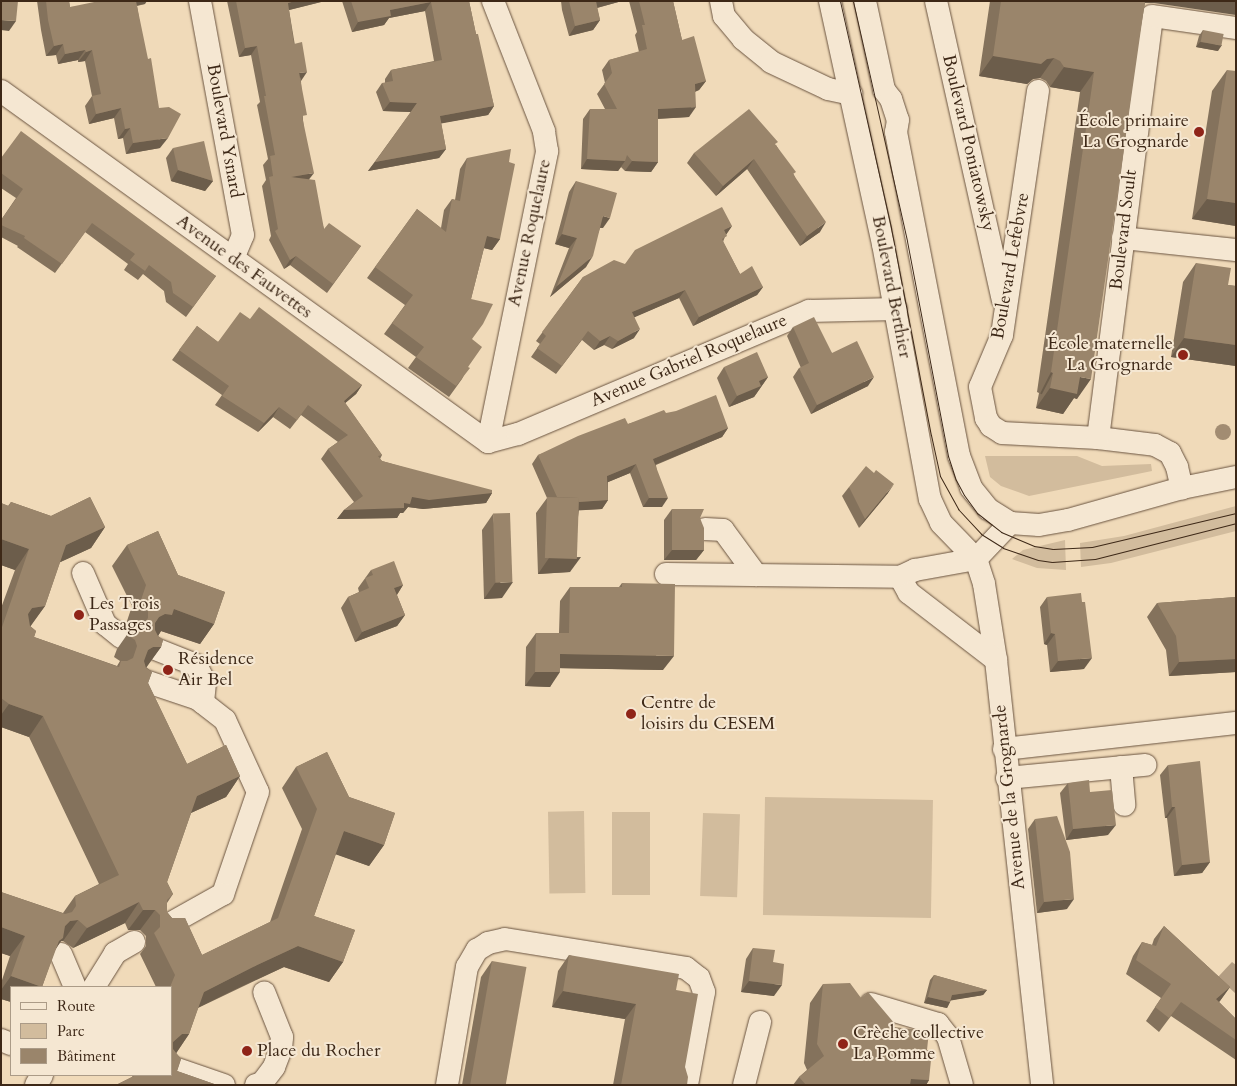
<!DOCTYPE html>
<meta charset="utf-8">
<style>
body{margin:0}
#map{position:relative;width:1237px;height:1086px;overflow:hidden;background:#f0dab9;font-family:Cardo,serif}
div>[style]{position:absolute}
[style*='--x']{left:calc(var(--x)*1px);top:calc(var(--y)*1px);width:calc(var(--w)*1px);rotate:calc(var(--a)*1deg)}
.green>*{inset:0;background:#d2bc9d;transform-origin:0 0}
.water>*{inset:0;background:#b39d82}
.roads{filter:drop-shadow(0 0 1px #6a5440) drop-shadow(0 0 1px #6a5440)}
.minor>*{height:22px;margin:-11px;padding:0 11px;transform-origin:11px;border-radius:11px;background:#f5e7d2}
.tram>*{height:1px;margin:-0.5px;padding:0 0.5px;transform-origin:0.5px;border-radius:0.5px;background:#3d2817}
.trees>*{width:16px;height:16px;margin:-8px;border-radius:50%;background:#a28c72}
.wall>*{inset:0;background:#84725c}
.shaded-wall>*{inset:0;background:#6c5d4b;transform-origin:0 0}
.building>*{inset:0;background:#9a856b;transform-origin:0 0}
.dots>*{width:14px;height:14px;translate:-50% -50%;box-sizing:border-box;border:2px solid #f5e7d2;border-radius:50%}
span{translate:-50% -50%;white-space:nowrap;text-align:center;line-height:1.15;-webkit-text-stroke:4px #f5e7d2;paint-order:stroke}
.poi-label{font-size:18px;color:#3d2817}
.right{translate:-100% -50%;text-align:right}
.left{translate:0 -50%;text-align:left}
.street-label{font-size:18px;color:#3d2817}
.frame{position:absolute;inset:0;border:2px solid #3d2817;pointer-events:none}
.legend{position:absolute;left:10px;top:986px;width:162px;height:90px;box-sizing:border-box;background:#f5e7d2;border:1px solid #ab9b87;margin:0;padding:6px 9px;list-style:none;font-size:15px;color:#3d2817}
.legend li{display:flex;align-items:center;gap:10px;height:25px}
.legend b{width:25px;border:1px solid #ab9b87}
</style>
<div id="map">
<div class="green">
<i style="clip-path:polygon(985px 456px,1077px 456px,1102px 466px,1151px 464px,1152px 471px,1029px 496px,1001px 486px,990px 477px)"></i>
<i style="clip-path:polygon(1236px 506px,1236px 531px,1111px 563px,1081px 567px,1080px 543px,1124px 536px)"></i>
<i style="clip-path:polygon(1065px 540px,1066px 570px,1037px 568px,1012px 559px,1023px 550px)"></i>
<i style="left:765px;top:797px;width:168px;height:118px;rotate:1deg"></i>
<i style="left:584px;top:811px;width:82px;height:36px;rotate:89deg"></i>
<i style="left:612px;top:812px;width:38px;height:83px"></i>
<i style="left:703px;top:813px;width:37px;height:83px;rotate:2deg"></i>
</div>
<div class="water">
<i style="clip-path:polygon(1232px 962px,1236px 965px,1236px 994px,1218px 977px)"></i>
</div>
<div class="roads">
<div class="minor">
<i style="--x:200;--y:1;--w:238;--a:79.6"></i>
<i style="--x:243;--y:235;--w:25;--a:113"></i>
<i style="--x:721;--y:1;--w:15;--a:79"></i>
<i style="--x:724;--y:16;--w:30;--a:50"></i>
<i style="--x:743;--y:39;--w:36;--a:39"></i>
<i style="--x:771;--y:62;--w:63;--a:25.3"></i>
<i style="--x:828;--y:89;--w:24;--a:12"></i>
<i style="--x:830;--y:1;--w:249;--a:77.7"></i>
<i style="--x:883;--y:244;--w:259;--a:79.6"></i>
<i style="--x:930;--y:499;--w:26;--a:65"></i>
<i style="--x:941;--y:523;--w:50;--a:45.8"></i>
<i style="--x:976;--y:559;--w:26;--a:72"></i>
<i style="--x:984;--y:584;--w:77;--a:81"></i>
<i style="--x:996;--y:660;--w:427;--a:83.8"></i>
<i style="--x:865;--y:1;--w:91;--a:77.9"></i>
<i style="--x:884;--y:90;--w:11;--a:52"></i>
<i style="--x:891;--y:99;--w:22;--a:72"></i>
<i style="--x:898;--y:120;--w:12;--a:99"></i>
<i style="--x:896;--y:132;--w:330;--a:79"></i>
<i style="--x:959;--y:456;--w:34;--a:69"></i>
<i style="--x:971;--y:488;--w:27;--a:51"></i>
<i style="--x:988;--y:509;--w:26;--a:32"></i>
<i style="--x:1010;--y:523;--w:29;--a:4"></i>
<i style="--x:1039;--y:525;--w:29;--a:-10"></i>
<i style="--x:1068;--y:520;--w:118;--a:-15.7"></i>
<i style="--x:1182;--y:488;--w:55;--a:-11.5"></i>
<i style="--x:936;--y:1;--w:306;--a:77.4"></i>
<i style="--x:1;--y:91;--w:600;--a:35.78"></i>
<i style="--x:1038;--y:91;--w:247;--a:98.4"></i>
<i style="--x:1002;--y:335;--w:56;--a:112.9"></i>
<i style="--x:980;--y:387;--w:32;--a:79"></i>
<i style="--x:986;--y:418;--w:9;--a:58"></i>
<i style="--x:991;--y:426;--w:13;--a:32"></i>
<i style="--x:1002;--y:433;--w:96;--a:3"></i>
<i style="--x:1098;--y:438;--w:57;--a:7"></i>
<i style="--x:1155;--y:445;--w:17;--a:28"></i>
<i style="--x:1170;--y:453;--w:16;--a:63"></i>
<i style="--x:1177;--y:467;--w:22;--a:77"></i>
<i style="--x:1123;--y:238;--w:114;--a:6.1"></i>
<i style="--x:1098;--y:438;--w:425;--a:-82.7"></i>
<i style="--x:1152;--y:16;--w:85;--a:8.1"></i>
<i style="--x:488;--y:442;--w:297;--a:-78.5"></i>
<i style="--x:547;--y:151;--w:20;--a:-99"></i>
<i style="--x:544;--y:131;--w:140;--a:-111.4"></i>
<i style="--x:488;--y:442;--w:31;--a:-15"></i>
<i style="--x:518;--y:434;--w:316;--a:-22.9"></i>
<i style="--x:809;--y:311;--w:87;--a:-1.3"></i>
<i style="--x:705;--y:529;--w:18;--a:3"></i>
<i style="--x:723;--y:530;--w:56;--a:53.7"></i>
<i style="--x:976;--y:559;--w:50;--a:-46.6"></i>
<i style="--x:83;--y:573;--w:56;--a:66.7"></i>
<i style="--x:105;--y:624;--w:21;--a:39"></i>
<i style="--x:666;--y:574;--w:234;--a:0.7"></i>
<i style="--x:900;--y:577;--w:17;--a:-25"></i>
<i style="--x:915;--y:570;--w:62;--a:-10.2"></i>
<i style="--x:900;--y:577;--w:18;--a:61"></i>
<i style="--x:909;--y:593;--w:110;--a:37.6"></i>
<i style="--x:153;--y:648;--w:46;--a:21.6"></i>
<i style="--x:196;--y:665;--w:20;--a:63"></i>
<i style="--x:205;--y:683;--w:20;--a:96"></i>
<i style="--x:142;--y:680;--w:59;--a:18.7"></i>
<i style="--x:198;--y:699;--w:34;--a:38"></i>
<i style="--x:225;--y:720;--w:79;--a:65.4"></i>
<i style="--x:258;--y:792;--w:108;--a:108.9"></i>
<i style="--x:223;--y:894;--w:68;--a:150.8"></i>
<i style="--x:1004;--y:749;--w:233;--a:-6.4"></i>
<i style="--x:1121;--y:767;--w:38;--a:85"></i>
<i style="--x:1007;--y:778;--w:139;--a:-5.4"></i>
<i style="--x:61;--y:954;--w:36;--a:67"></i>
<i style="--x:94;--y:987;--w:40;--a:-58"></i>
<i style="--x:115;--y:953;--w:22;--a:-30"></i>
<i style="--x:871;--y:1004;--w:70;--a:16.6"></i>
<i style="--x:938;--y:1024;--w:16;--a:52"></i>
<i style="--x:948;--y:1037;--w:50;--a:73.7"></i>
<i style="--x:1;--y:1040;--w:11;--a:22"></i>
<i style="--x:171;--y:1067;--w:56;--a:18.8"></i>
<i style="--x:36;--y:1085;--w:12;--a:-59"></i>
<i style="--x:256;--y:1085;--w:6;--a:-18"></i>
<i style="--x:262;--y:1083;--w:20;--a:-53"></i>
<i style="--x:274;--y:1067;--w:19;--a:-69"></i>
<i style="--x:281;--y:1049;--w:12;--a:-85"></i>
<i style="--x:282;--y:1037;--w:48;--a:-111.8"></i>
<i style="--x:447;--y:1085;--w:120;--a:-80.4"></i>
<i style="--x:467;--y:967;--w:20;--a:-60"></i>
<i style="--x:477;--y:950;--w:13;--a:-32"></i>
<i style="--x:488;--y:943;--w:17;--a:-13"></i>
<i style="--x:505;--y:939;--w:183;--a:9.1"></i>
<i style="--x:686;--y:968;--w:16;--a:38"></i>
<i style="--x:699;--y:978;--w:15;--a:70"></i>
<i style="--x:704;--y:992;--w:95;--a:100.4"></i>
<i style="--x:744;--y:1085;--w:65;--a:-75.7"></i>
</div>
</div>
<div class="tram">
<i style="--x:840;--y:1;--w:233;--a:77.3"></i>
<i style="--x:891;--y:228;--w:211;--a:79.1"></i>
<i style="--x:931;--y:435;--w:42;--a:77.6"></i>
<i style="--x:940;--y:476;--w:38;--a:61"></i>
<i style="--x:958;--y:509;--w:34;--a:47"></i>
<i style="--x:981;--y:534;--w:26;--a:32"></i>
<i style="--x:1003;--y:548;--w:37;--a:19"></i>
<i style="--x:1038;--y:560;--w:14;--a:8"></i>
<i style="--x:1052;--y:562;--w:43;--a:-4"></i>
<i style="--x:1095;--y:559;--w:146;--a:-14.3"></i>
<i style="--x:853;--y:1;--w:246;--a:77.3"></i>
<i style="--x:907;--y:241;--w:219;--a:79.2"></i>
<i style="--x:948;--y:456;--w:25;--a:72"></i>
<i style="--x:956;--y:480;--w:17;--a:62"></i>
<i style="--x:964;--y:495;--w:22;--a:54"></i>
<i style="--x:977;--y:513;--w:31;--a:38"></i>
<i style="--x:1001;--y:532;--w:36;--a:23"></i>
<i style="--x:1034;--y:546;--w:19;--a:9"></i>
<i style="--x:1053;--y:549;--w:39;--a:-3"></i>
<i style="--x:1092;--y:547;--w:148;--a:-13.3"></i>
</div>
<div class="trees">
<i style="left:1223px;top:432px"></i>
</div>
<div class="wall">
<i style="clip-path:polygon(37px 1px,69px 1px,70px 7px,145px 4px,137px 6px,160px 148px,126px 154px,123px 138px,118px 139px,114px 118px,89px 124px,85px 106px,92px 96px,85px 61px,78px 62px,78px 60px,58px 64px,56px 55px,46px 56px,41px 30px)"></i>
<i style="clip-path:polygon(227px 1px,325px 1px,289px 10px,301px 81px,303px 120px,309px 179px,324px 229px,361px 246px,327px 293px,290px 265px,284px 269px,269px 240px,271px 236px,262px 186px,266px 180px,263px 165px,268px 159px,257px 105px,260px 102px,251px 55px,239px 57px)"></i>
<i style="clip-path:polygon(342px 1px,469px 1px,476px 34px,494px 106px,488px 115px,441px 123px,446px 149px,439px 158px,368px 171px,411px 112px,383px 111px,376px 92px,382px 83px,385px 83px,385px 79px,391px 70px,434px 61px,425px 11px,389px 18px,384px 25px,352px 32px)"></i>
<i style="clip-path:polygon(561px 1px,622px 1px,597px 8px,600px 20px,593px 30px,569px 36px,562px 10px)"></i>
<i style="clip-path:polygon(629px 1px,673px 1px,682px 40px,706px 81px,699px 90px,695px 92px,689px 117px,658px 119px,658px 162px,651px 172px,625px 171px,621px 167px,618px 171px,581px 169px,583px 119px,590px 109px,605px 109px,597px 94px,605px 83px,602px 70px,609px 60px,639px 52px,635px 35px,637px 32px)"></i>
<i style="clip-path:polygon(990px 1px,1236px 1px,1145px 3px,1077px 399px,1074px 398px,1063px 414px,1036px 408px,1039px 393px,1037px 392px,1080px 92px,1050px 87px,1046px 81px,1040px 78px,1033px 79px,1027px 84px,979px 76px)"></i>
<i style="clip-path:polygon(1203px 30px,1218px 51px,1196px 47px,1199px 36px)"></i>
<i style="clip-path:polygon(1227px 70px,1236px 226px,1192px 219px,1212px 91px)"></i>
<i style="clip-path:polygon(776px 145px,794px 175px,820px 232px,800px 246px,747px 169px,716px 196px,687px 163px,694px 153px)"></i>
<i style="clip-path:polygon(173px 148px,213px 181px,205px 191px,171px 181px,166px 158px)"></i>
<i style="clip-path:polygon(1px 158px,216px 276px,186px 317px,166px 302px,164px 291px,143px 274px,138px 280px,124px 270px,128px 264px,85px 232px,55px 273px,17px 247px,18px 246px,1px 237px,1px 220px,16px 198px,1px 188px)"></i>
<i style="clip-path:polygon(467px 158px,500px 239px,492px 250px,484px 248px,471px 299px,472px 340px,468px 367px,462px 379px,449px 397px,408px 368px,416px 357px,384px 334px,405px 305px,367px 278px,417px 209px,441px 228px,444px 210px,452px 199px,455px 200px,460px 169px)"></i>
<i style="clip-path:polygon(576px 181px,603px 228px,600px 228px,586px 267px,550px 297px,569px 248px,555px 244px,569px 192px)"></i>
<i style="clip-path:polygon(732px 226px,726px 234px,723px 242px,740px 274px,763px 287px,757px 295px,693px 326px,679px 298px,634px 317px,634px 338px,612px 349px,604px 345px,594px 350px,582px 340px,556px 374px,531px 357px,540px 344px,536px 341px,583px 277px,625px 264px)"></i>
<i style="clip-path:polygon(1196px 263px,1228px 285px,1236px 286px,1236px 366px,1171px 357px,1183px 282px)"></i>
<i style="clip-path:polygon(250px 319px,362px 385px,356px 394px,345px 403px,382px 455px,380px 459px,382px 461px,492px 493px,486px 503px,423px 509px,408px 507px,403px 513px,400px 513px,397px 518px,337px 519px,344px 510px,354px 502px,321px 459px,328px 449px,338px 442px,301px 415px,290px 429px,273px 417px,258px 432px,215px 405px,222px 395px,172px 360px,197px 326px,218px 342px)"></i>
<i style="clip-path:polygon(793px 327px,832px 353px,868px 386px,811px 414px,793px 377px,799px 368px,801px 368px,787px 336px)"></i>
<i style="clip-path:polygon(724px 367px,768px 377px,754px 397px,729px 407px,717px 378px)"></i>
<i style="clip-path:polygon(666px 413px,728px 428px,722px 437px,656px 465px,662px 507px,643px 507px,630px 473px,608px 482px,608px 500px,602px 509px,579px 510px,570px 572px,538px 574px,536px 513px,547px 498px,532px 464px,538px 455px,628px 424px)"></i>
<i style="clip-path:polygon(849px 487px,888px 493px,859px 528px,842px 496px)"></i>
<i style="clip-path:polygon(90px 497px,105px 527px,91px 548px,60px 562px,45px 606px,30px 626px,36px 631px,34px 637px,117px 666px,120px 661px,114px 657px,117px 649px,131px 629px,126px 624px,132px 606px,112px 566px,127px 545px,158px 531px,178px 575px,225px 592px,214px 624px,200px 644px,161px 631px,158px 636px,163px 640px,161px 647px,146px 667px,152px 672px,148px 683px,187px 764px,226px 745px,240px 776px,226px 797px,191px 813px,167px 882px,173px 894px,167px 903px,167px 912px,172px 918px,185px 918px,202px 955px,270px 922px,302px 829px,282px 788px,296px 767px,327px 752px,349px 797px,395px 813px,384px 845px,369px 866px,336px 854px,314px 916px,355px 930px,343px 962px,329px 982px,284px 967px,198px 1008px,189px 1034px,176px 1053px,181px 1059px,177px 1071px,217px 1085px,116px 1085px,132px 1077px,133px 1075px,171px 1075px,171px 987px,156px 987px,140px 954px,146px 946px,146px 936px,140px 930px,128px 930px,125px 923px,73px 948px,63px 941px,61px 941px,55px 950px,42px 987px,11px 987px,11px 1002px,1px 999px,1px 983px,10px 956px,1px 953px,1px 892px,63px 913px,75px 896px,99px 884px,29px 737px,1px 727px,1px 608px,15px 570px,1px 565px,1px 503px,8px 506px,11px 502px,51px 516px)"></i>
<i style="clip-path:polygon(672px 509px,700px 518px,704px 550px,696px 560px,664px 560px,664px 520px)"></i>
<i style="clip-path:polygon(493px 514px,502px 598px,484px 599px,482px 530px)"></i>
<i style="clip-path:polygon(371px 570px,403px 585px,397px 595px,405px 615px,397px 626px,355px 642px,341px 608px,348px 597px,359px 592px,358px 588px)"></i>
<i style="clip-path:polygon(622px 583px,663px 670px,560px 668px,550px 687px,525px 686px,526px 647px,536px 633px,559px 633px,560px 601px,570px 587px,619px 587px)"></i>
<i style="clip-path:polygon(1047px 597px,1084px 669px,1050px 672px,1047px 645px,1044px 644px,1040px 607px)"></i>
<i style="clip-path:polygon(1236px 597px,1236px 672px,1169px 676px,1166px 650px,1147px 617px,1157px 603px)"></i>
<i style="clip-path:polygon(1168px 765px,1210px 862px,1202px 873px,1174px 876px,1167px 818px,1165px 818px,1160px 775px)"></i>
<i style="clip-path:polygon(1068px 783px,1090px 792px,1108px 835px,1066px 840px,1060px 793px)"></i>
<i style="clip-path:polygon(1035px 819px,1067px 909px,1037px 913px,1028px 829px)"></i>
<i style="clip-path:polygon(1164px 926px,1230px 987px,1219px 1002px,1236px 1019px,1236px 1060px,1171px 1016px,1159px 1032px,1146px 1021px,1161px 998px,1126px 974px,1133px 956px,1142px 942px,1152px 945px,1154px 939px)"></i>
<i style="clip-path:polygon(753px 948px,773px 962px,774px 996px,741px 992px,746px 959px)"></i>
<i style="clip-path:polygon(569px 955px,676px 990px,687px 1085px,613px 1085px,625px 1019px,552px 1007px,558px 971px)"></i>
<i style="clip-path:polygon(492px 961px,506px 1085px,462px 1085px,481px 977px)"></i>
<i style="clip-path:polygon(934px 975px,987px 990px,983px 995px,951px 1000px,947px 1008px,924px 1003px,930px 980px)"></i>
<i style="clip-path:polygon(823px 984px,861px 998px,894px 1027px,927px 1050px,929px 1080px,926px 1085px,793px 1085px,799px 1077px,807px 1070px,804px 1063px,810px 1003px)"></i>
</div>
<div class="shaded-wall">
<i style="clip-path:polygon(132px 1px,147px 1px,145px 4px,128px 7px)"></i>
<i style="clip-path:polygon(295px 1px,325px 1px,281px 12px,288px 3px)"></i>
<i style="clip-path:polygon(595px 1px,622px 1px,589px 10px)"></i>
<i style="clip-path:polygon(1135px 1px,1236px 1px,1236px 15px,1154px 3px,1134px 3px)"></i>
<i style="clip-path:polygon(431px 2px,425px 11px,389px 18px,384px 25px,352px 32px,358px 22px,390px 10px)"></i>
<i style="clip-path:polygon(1px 20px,16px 21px,9px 31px,1px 30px)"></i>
<i style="clip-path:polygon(600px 20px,593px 30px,569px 36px,575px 26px)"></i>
<i style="clip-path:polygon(1200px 42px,1222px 45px,1218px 51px,1196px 47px)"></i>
<i style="clip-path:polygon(63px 44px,56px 55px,46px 56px,54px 46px)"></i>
<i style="clip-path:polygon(257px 46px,251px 55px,239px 57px,245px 48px)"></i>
<i style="clip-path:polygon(85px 50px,78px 60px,58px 64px,65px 54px)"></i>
<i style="clip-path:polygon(92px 50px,85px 61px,78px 62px,86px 52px)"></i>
<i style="clip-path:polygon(993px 56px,1047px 59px,1054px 58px,1040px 78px,1033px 79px,1027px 84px,979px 76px)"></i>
<i style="clip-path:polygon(1064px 67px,1094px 72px,1080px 92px,1050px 87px)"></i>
<i style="clip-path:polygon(307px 72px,301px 81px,299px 73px)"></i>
<i style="clip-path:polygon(706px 81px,699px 90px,688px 94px,695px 84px)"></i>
<i style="clip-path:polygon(390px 102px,417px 103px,411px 112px,383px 111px)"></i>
<i style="clip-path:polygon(494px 106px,488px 115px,433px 125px,440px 116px)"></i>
<i style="clip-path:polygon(696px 107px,689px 117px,652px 119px,658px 109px)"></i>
<i style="clip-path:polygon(121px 108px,114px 118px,89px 124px,96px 114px)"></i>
<i style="clip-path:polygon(130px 128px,123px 138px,118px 139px,125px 129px)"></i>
<i style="clip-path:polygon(168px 138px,160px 148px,126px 154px,133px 143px)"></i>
<i style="clip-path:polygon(446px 149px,439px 158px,368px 171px,375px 162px)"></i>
<i style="clip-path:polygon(587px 159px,625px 161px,618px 171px,581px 169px)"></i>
<i style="clip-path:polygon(754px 159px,747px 169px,716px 196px,723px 186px)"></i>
<i style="clip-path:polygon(632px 161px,658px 162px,651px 172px,625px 171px)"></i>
<i style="clip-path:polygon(178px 170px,213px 181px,205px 191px,171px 181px)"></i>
<i style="clip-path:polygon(314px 173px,307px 182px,291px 177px)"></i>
<i style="clip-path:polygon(1207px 199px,1236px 203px,1236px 226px,1192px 219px)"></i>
<i style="clip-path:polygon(603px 216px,610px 218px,603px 228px,596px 227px)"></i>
<i style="clip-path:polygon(826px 222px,820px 232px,800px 246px,807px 236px)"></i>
<i style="clip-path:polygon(732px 226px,726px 235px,724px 230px)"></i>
<i style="clip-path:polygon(562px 234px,577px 238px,569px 248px,555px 244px)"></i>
<i style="clip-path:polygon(487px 236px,500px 239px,492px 250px,479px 247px)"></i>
<i style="clip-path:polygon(296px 256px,290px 265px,284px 269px,290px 260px)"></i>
<i style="clip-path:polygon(593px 256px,586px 267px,550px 297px,557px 286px)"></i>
<i style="clip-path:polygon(763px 287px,757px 295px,693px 326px,699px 317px)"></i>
<i style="clip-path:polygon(685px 290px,679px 298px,626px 321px,632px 312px)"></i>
<i style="clip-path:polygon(640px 329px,634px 338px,612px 349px,618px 341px)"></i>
<i style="clip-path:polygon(610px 336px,604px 345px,594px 350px,600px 341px)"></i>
<i style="clip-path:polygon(1184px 338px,1236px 345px,1236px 366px,1171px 357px)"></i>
<i style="left:1051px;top:372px;width:2px;height:24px;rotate:27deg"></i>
<i style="clip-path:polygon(768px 377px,754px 397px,729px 407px,737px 396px,759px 381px)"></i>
<i style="clip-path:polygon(874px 377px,868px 386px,811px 414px,817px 405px)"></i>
<i style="clip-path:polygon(1080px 377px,1091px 379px,1077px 399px,1074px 398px,1063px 414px,1036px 408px,1050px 388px)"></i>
<i style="clip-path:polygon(362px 385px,356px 394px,337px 410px,344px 401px)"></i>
<i style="clip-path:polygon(279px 407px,273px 417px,258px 432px,264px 423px)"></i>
<i style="clip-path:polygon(728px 428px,722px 437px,647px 468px,653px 459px)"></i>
<i style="clip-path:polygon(636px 464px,630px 473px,601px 485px,607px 476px)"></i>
<i style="clip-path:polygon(894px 484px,888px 493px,859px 528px,865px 519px)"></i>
<i style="clip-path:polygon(492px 493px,486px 503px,423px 509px,408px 507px,403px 513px,400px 513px,397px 518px,337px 519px,344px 510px,412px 497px)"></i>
<i style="clip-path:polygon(649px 498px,668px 498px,662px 507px,643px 507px)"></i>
<i style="clip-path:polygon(608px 500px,602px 509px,553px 512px,559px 503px)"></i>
<i style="clip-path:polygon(105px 527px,91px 548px,52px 566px,66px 545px)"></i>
<i style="clip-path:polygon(1px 539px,29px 549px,15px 570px,1px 565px)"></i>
<i style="clip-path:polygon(672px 550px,704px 550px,696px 560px,664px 560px)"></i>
<i style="clip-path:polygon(581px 557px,570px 572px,538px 574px,549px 558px)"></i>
<i style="clip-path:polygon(513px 582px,502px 598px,484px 599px,495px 583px)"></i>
<i style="clip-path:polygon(403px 585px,396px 596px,394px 588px)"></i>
<i style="clip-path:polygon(45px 606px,30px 627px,18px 629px,32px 608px)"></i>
<i style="clip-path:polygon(174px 609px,214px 624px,200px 644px,161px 631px,158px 636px,144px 638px,159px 617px)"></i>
<i style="clip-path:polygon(405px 615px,397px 626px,355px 642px,362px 632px)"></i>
<i style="clip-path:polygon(1051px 633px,1055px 634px,1047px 645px,1044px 644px)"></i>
<i style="clip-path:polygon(153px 647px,161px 647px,146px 668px,139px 667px,148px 650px)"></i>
<i style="clip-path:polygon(560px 654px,674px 656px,663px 670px,550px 668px)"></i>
<i style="clip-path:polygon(1092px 658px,1084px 669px,1050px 672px,1058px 661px)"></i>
<i style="clip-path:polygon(1236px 659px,1236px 672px,1169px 676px,1179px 662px)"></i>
<i style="clip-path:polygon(535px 672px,560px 672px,550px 687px,525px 686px)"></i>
<i style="clip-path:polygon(9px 704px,43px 716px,29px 737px,1px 727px,1px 715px)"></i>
<i style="clip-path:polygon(240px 776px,226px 797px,182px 817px,197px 796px)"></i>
<i style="clip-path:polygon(1172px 807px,1175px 807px,1167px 818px,1165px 818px)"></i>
<i style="clip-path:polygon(1116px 825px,1108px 835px,1066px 840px,1073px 829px)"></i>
<i style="clip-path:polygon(344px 831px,384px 845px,369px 866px,329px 852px)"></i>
<i style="clip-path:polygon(1210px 862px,1202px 873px,1174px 876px,1182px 865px)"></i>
<i style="clip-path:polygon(1074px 899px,1067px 909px,1037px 913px,1044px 902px)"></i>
<i style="clip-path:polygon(139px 902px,125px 923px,73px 948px,87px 928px)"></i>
<i style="clip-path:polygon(143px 910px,155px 910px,140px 930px,128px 930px)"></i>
<i style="clip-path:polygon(78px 920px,63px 941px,61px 941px,49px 959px,65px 926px,70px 921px)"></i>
<i style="clip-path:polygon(1px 927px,25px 936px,10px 956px,1px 953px)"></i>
<i style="clip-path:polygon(298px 946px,343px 962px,329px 982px,284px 967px,238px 988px,189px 1012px,204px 992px,253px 967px)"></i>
<i style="clip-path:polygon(11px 976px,42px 987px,11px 987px,11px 1002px,1px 999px,1px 990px)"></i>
<i style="clip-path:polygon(749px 981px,782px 985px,774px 996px,741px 992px)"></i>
<i style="clip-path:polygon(1230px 987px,1220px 1001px,1206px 1013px,1216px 999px)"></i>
<i style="clip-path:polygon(987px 990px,983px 995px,948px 1001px,952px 995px)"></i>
<i style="clip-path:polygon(563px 991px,636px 1004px,625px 1019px,552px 1007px)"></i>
<i style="clip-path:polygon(928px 997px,950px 1002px,947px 1008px,924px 1003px)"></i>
<i style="clip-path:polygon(182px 1034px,189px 1034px,175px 1055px,171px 1054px,173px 1042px)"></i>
<i style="clip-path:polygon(911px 1079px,929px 1080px,926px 1085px,906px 1085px)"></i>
</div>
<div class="building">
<i style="clip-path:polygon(1px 1px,18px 1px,16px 21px,1px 20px)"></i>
<i style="clip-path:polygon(46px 1px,69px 1px,70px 7px,99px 1px,136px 1px,148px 59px,151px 58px,159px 108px,169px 107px,181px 114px,168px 138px,133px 143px,130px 128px,125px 129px,121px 108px,96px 114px,92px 96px,101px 94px,92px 50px,86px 52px,85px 50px,65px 54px,63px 44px,54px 46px,48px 20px)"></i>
<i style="clip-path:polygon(236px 1px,295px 1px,288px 3px,294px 44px,302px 42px,307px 72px,299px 73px,307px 115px,302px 116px,314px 173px,291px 177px,315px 180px,324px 229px,329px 223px,361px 246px,333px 284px,296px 256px,290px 260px,275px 231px,278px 229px,269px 177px,273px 176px,270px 156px,275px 155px,264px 96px,266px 96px,257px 46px,245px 48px)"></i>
<i style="clip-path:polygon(351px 1px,469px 1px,476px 34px,478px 34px,494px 106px,440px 116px,446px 149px,375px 162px,417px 103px,390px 102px,382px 83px,393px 81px,391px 70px,442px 60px,431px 2px,390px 10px,391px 16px,358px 22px)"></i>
<i style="clip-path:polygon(569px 1px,596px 1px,600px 20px,575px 26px)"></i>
<i style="clip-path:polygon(639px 1px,673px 1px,682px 40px,694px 36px,706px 81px,695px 84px,696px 107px,658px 109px,658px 162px,632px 161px,627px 155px,625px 161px,587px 159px,590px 109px,617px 109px,604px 84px,612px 73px,609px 60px,647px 49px,642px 25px,645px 25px)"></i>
<i style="clip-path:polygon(1001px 1px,1145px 1px,1091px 379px,1080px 377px,1077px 394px,1050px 388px,1053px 373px,1051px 372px,1094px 72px,1064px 67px,1060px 61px,1054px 58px,1047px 59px,1041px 64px,993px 56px)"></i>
<i style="left:1203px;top:30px;width:21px;height:12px;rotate:11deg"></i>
<i style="clip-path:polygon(1227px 70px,1236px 71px,1236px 203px,1207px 199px)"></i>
<i style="clip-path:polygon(749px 109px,778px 142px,775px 144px,796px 172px,793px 174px,826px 222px,807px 236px,754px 159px,723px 186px,694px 153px)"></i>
<i style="clip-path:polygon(21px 131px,216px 276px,193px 307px,173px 293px,171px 282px,149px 265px,145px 271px,130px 260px,135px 254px,92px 223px,62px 264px,24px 238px,25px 236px,1px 225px,1px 220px,23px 189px,1px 173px,1px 158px)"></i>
<i style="clip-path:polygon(204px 141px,213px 181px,178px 170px,173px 148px)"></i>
<i style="clip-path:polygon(511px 149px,509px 162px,515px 164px,500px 239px,487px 236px,471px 299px,493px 304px,483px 324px,472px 339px,482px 347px,468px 367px,470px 368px,456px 386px,416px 357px,424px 347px,392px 323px,413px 295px,375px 267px,417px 209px,446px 232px,452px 199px,460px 201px,467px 158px)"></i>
<i style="clip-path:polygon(576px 181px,617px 193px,610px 218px,603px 216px,593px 256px,557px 286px,577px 238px,562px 234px)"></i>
<i style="clip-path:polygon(722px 207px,732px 226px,724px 230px,727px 236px,722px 239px,740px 274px,752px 266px,763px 287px,699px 317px,685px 290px,632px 312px,640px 329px,618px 341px,610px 336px,600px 341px,588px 331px,562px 366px,537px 348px,546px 336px,542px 332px,583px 277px,614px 260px,625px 264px,635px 250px)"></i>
<i style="clip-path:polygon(1196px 263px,1231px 268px,1228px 285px,1236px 286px,1236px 345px,1184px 338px)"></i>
<i style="clip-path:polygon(259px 307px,362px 385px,344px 401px,382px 455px,378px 456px,382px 461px,492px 490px,492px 493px,429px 500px,412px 497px,410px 504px,404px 503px,404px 508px,344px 510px,363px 496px,328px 449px,348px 435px,308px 405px,297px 420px,279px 407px,264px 423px,222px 396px,229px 386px,179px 350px,197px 326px,218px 342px,240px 312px,250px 319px)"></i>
<i style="clip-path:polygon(814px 317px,832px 353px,857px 341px,874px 377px,817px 405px,799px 368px,809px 363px,793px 327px)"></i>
<i style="clip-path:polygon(757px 352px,768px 377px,759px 381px,761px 386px,737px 396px,724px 367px)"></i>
<i style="clip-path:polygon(716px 395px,728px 428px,653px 459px,668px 498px,649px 498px,636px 464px,607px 476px,608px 500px,579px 502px,579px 498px,557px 497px,538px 455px,578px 436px,625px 418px,628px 424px,664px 410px,666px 413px,676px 411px)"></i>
<i style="clip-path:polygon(866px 466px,874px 473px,876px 470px,894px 484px,865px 519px,849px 487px)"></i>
<i style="clip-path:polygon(90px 497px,105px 527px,66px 545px,45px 606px,32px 608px,28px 614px,30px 626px,36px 631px,34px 637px,119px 667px,121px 661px,127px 661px,133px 658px,137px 646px,135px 640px,129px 636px,131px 628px,141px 628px,148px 618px,148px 611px,140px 603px,146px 585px,127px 545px,158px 531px,178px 575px,225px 592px,214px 624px,174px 609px,172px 615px,165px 614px,159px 617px,155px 623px,155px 630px,158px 636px,163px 640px,161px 647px,153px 647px,148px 650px,144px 661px,146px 668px,152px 672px,148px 683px,187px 764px,226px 745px,240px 776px,197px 796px,167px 882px,173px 894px,167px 900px,167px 912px,172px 918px,185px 918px,202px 955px,278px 918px,317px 809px,296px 767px,327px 752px,349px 797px,395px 813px,384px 845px,344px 831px,327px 878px,314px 916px,355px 930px,343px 962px,298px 946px,253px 967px,204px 992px,189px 1034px,182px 1034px,173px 1042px,173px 1049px,181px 1059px,177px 1071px,217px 1085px,116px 1085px,136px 1075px,171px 1075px,171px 987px,170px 987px,175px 975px,154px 933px,160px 927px,160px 915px,155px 910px,143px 910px,139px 902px,87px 928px,78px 920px,70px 921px,65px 926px,63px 938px,59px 941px,42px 987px,11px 976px,25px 936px,1px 927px,1px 892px,65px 914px,72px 912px,76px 906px,75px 896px,119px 875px,43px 716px,9px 704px,1px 698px,1px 630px,29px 549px,1px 539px,1px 503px,9px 506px,11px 502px,51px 516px)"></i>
<i style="left:547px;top:497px;width:32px;height:61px;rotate:2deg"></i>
<i style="clip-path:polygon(672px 509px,704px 509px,700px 518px,704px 528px,704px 550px,672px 550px)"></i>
<i style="left:510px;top:513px;width:69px;height:17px;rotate:88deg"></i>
<i style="clip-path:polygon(394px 561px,403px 585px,394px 588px,405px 615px,362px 632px,348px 597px,369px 588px,365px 578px,373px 575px,371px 570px)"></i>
<i style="clip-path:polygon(622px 583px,675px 584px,674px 656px,560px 654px,560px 672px,535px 672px,536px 633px,569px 633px,570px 587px,622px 587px)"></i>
<i style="clip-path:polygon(1081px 593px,1082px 602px,1085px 602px,1092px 658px,1058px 661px,1055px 634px,1051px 633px,1047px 597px)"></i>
<i style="clip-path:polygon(1236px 597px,1236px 659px,1179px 662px,1176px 636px,1157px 603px)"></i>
<i style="clip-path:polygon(1200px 761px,1210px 862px,1182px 865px,1175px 807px,1172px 807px,1168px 765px)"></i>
<i style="clip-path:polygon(1089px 780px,1090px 792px,1112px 790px,1116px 825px,1073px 829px,1068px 783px)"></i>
<i style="clip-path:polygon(1057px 816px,1070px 852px,1074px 899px,1044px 902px,1035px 819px)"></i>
<i style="clip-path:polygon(1164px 926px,1230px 987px,1216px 999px,1236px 1019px,1236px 1040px,1181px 1002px,1169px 1018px,1155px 1007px,1171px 984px,1136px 960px,1142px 942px,1156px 946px)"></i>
<i style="clip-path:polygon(753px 948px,775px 950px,773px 962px,784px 964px,782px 985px,749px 981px)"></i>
<i style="clip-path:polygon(569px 955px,679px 974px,676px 990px,698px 994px,685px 1067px,688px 1077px,687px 1085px,621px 1085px,636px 1004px,563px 991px)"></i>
<i style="left:492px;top:961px;width:35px;height:126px;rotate:10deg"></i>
<i style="clip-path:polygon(934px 975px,987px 990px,952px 995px,950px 1002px,928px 997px)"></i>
<i style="clip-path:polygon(850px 983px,861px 998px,868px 992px,895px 1024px,894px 1027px,929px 1031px,927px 1050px,932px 1050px,929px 1080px,911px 1079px,910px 1085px,806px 1085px,799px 1077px,824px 1056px,817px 1044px,823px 984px)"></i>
</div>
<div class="dots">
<i style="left:1199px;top:132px;background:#8f2418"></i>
<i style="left:1183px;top:355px;background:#8f2418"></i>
<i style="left:79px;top:615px;background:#8f2418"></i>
<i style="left:168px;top:670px;background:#8f2418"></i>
<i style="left:631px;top:714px;background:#8f2418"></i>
<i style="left:843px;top:1044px;background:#8f2418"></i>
<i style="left:247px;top:1051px;background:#8f2418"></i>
</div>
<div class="poi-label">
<span class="right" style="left:1189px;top:132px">École primaire<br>La Grognarde</span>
<span class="right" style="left:1173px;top:355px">École maternelle<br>La Grognarde</span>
<span class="left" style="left:89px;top:615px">Les Trois<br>Passages</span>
<span class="left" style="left:178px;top:670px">Résidence<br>Air Bel</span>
<span class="left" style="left:641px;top:714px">Centre de<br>loisirs du CESEM</span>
<span class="left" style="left:853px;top:1044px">Crèche collective<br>La Pomme</span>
<span class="left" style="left:257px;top:1051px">Place du Rocher</span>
</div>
<div class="street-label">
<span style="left:224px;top:131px;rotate:80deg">Boulevard Ysnard</span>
<span style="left:968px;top:143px;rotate:77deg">Boulevard Poniatowsky</span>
<span style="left:1124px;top:230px;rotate:-83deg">Boulevard Soult</span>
<span style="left:530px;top:233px;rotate:-78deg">Avenue Roquelaure</span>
<span style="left:1011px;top:266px;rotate:-80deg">Boulevard Lefebvre</span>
<span style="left:244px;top:267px;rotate:36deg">Avenue des Fauvettes</span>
<span style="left:891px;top:287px;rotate:79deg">Boulevard Berthier</span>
<span style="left:689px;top:361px;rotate:-23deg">Avenue Gabriel Roquelaure</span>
<span style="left:1010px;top:797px;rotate:-96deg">Avenue de la Grognarde</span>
</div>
<div class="frame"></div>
<ul class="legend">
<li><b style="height:6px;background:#f5e7d2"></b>Route</li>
<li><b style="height:14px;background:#d2bc9d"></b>Parc</li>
<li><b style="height:14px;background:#9a856b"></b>Bâtiment</li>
</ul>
</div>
